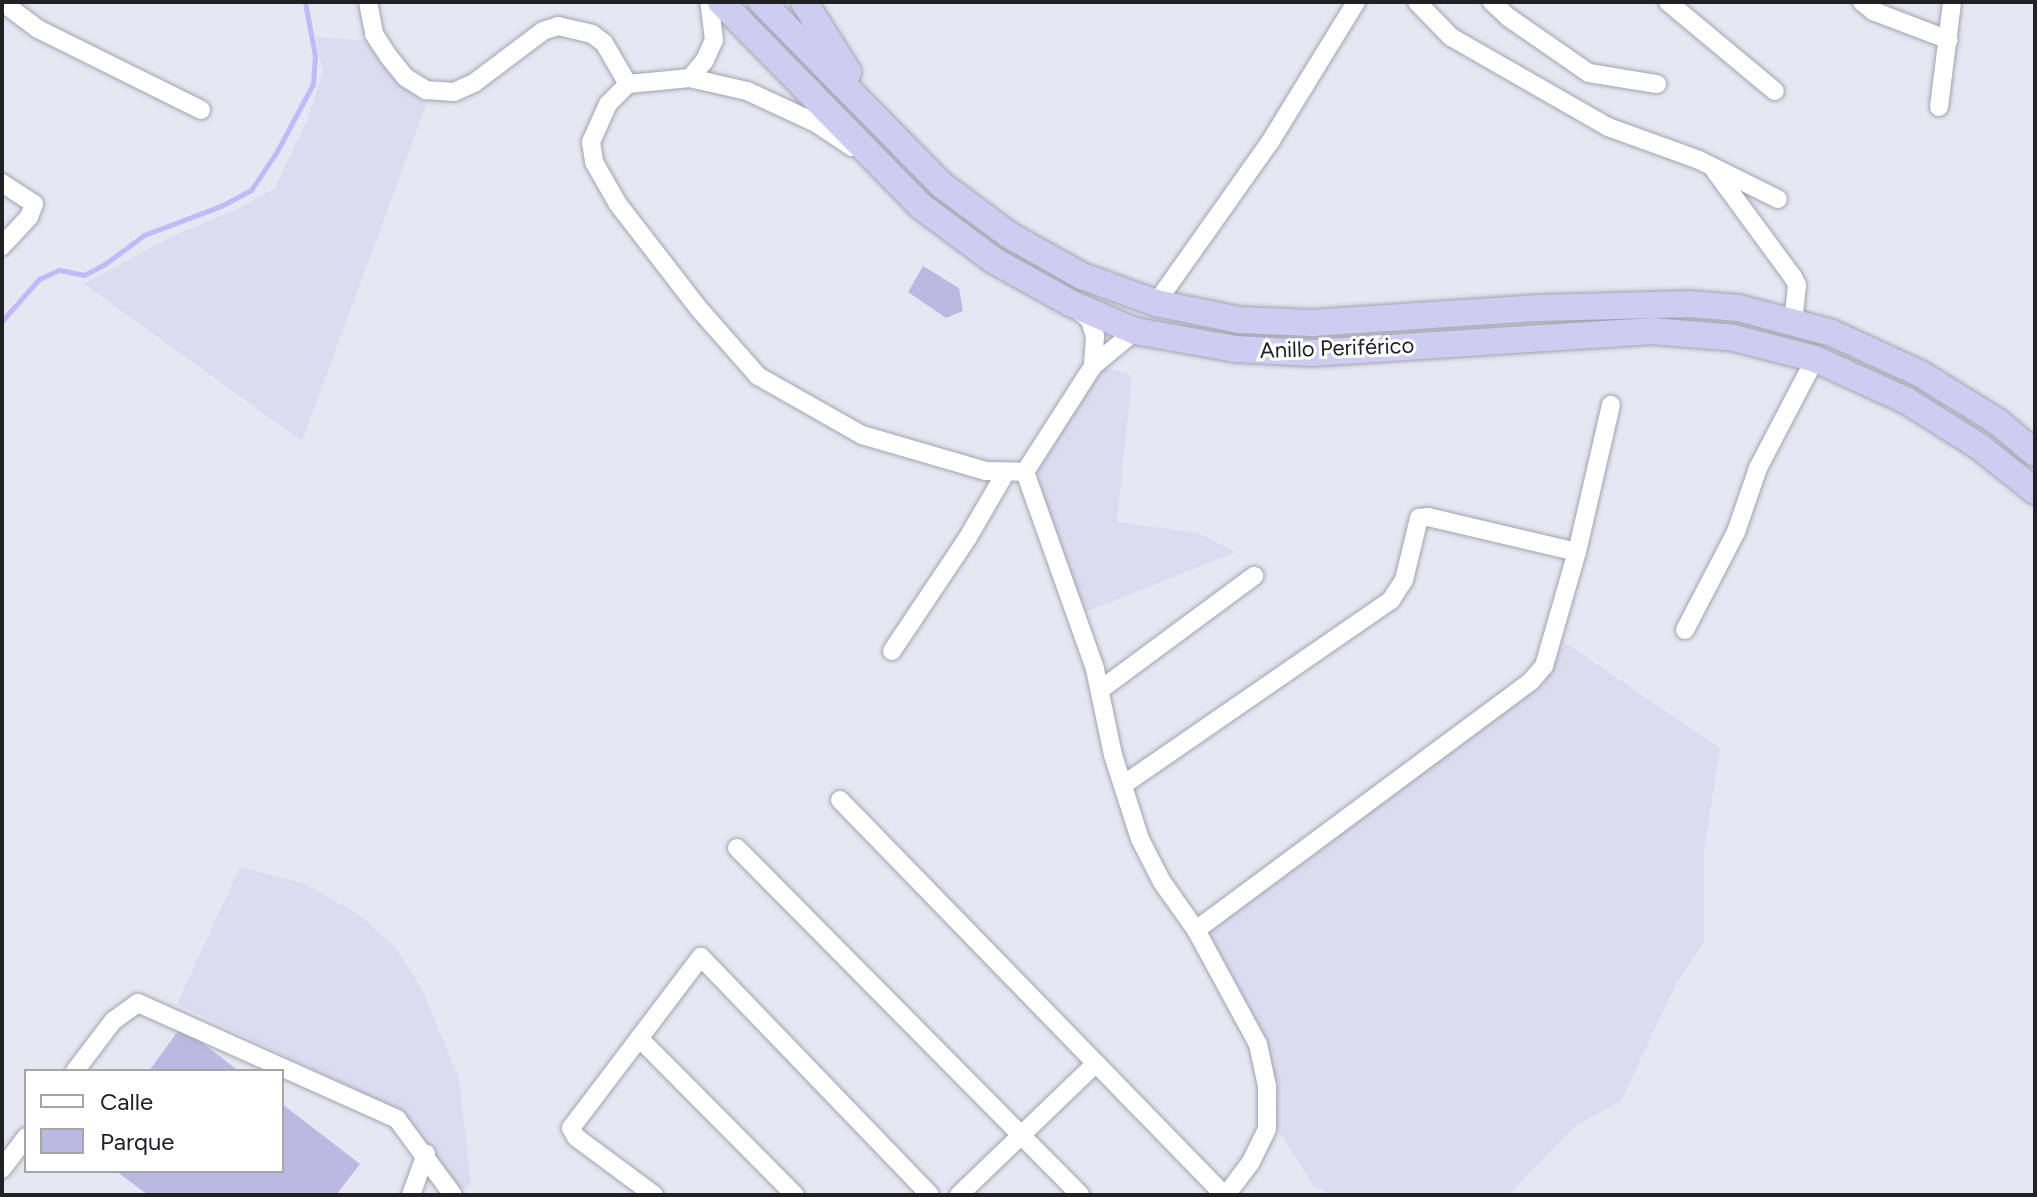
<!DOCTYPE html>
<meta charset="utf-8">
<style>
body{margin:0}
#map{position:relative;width:2037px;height:1197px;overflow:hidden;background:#e7e7f4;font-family:Figtree,sans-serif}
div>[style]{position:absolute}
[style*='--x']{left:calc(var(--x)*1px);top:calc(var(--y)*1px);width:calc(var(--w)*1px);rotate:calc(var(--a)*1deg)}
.built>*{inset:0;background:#dcdbf0}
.green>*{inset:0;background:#bbb9e1}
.stream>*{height:5px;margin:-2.5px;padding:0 2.5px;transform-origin:2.5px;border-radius:2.5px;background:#bebbf8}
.roads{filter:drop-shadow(0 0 2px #a3a3af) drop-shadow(0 0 2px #a3a3af)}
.minor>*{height:18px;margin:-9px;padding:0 9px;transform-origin:9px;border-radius:9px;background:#fff}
.highway>*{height:26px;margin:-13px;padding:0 13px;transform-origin:13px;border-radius:13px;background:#cecdf1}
span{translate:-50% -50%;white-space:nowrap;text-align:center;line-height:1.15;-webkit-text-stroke:6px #fff;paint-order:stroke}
.street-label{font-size:22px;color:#202025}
.frame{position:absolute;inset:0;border:4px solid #202025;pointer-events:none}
.legend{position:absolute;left:24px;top:1069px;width:260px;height:104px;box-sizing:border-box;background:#fff;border:2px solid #a6a6a8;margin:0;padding:10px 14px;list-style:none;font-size:24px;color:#202025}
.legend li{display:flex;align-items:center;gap:16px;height:40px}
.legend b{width:40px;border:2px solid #a6a6a8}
</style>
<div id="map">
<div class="built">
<i style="clip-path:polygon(315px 37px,365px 41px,396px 83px,427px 103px,302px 441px,84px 284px,173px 236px,236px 210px,274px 189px,307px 121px,323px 71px)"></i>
<i style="clip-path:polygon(1104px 367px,1132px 375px,1117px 522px,1199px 533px,1236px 552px,1083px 613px,1047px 514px,1037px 468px,1049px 440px)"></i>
<i style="clip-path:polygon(1564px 642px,1720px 748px,1704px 852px,1704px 942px,1675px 986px,1621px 1101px,1575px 1126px,1508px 1195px,1331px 1195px,1313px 1185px,1277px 1128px,1278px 1084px,1209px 931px,1544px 683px)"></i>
<i style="clip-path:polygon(240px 867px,305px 884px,358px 914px,395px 947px,422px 989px,459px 1079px,471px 1185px,457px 1191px,402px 1117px,367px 1095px,177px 1004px)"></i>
</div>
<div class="green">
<i style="clip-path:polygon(923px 266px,959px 288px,963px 311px,946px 318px,908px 292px)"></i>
<i style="clip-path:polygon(181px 1027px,239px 1071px,149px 1071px)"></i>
<i style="clip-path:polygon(282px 1104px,360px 1164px,336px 1195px,148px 1195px,116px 1171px,282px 1171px)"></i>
</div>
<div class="stream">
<i style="--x:2;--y:321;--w:56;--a:-48.6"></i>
<i style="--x:39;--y:279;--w:22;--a:-24"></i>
<i style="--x:59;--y:270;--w:25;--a:11"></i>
<i style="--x:84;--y:275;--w:24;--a:-28"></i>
<i style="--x:105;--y:264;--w:49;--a:-36.6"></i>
<i style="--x:144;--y:235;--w:82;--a:-20.6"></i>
<i style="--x:221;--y:206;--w:34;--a:-28"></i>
<i style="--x:251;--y:190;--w:45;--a:-56"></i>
<i style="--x:276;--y:153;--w:78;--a:-61.8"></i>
<i style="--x:313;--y:84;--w:28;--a:-86"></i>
<i style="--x:315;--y:56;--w:55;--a:-100.5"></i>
</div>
<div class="roads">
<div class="minor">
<i style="--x:2;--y:2;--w:45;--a:36.9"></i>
<i style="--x:38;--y:29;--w:182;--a:26.4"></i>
<i style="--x:368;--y:2;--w:33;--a:79"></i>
<i style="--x:374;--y:34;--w:27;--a:57"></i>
<i style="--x:389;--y:57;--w:26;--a:51"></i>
<i style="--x:405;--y:77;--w:25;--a:32"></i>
<i style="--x:426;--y:90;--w:28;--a:4"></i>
<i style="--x:454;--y:92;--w:22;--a:-24"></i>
<i style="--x:474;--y:83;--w:86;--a:-37"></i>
<i style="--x:543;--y:31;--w:16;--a:-18"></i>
<i style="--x:558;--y:26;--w:35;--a:13"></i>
<i style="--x:592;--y:34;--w:15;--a:37"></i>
<i style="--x:604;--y:43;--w:48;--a:59.7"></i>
<i style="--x:1417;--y:2;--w:49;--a:45.8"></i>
<i style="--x:1451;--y:37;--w:181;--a:29.8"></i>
<i style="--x:1608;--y:127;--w:97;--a:19.9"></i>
<i style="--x:1699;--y:160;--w:88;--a:26.3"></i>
<i style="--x:1492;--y:2;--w:22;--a:43"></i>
<i style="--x:1508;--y:17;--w:98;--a:34.7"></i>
<i style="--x:1589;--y:73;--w:69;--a:9.2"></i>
<i style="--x:1668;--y:2;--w:139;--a:39.8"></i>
<i style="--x:1862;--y:2;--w:14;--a:39"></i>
<i style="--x:1873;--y:11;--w:81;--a:20.9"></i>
<i style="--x:690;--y:78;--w:23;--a:-50"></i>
<i style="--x:705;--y:60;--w:22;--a:-66"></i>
<i style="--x:714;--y:40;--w:38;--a:-97"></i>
<i style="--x:1939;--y:107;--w:106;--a:-82.9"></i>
<i style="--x:852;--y:147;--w:43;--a:-146.3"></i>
<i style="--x:816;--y:123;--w:76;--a:-155.1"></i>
<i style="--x:747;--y:91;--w:58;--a:-167.2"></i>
<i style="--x:690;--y:78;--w:62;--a:174.5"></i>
<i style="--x:628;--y:84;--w:28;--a:135"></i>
<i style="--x:608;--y:104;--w:42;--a:114.1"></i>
<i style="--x:591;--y:142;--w:20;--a:81"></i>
<i style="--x:594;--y:162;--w:48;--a:60.3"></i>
<i style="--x:618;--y:204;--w:134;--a:52.3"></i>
<i style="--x:700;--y:310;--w:88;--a:48.7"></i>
<i style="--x:758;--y:376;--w:120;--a:29.6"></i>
<i style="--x:862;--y:435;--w:129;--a:16.2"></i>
<i style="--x:986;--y:471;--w:39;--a:1"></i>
<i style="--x:1715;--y:171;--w:132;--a:53.7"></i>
<i style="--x:1793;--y:277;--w:9;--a:63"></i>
<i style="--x:1797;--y:285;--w:38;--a:96"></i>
<i style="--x:2;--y:183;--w:38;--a:33"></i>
<i style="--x:34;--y:204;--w:14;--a:111"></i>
<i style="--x:29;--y:217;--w:40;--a:133"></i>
<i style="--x:1156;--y:303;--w:197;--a:-54.7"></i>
<i style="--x:1270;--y:142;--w:164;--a:-58.4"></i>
<i style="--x:1079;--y:311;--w:14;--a:39"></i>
<i style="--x:1090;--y:320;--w:17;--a:73"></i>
<i style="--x:1095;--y:336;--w:30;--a:94"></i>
<i style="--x:1135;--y:331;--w:55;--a:140.2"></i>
<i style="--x:1093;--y:366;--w:126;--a:122.7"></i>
<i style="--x:1025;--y:472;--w:209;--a:70.4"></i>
<i style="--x:1095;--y:669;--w:88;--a:78.2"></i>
<i style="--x:1113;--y:755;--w:88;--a:72.2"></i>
<i style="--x:1140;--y:839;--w:48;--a:62.9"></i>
<i style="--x:1162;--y:882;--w:59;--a:54.7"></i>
<i style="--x:1196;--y:930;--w:130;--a:61.5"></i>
<i style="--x:1258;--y:1044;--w:43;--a:77.9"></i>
<i style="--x:1267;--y:1086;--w:43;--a:90"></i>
<i style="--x:1267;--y:1129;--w:37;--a:116"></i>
<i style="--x:1251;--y:1162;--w:41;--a:127.1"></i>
<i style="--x:1685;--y:630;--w:110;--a:-62.5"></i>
<i style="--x:1736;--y:532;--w:68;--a:-71"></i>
<i style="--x:1758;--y:468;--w:123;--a:-62.4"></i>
<i style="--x:892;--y:651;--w:135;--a:-56.2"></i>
<i style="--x:967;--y:539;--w:78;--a:-59.8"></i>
<i style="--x:1100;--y:690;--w:192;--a:-36.5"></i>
<i style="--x:1123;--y:785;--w:326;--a:-34.6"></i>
<i style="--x:1391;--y:600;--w:24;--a:-57"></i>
<i style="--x:1404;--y:580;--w:64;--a:-76.4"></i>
<i style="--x:1419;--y:518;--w:9;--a:-6"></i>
<i style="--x:1428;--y:517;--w:153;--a:13.2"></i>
<i style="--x:840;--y:800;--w:551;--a:45.81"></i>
<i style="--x:737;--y:848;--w:488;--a:45.3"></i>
<i style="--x:1196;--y:930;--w:417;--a:-36.6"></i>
<i style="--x:1531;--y:681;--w:20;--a:-49"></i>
<i style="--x:1544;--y:666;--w:119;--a:-73.9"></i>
<i style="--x:1577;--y:552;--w:151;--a:-77"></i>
<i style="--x:639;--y:1038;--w:221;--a:45.2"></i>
<i style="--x:75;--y:1071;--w:63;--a:-52.8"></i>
<i style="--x:113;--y:1021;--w:31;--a:-36"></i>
<i style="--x:138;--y:1003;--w:284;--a:24.1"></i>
<i style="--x:397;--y:1119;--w:94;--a:53.6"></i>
<i style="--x:2;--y:1169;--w:40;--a:-53"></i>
<i style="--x:411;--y:1195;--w:44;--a:-69.9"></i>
<i style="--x:654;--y:1195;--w:97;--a:-143.4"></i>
<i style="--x:576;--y:1137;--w:10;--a:-119"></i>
<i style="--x:571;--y:1128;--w:215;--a:-52.8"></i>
<i style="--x:701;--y:957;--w:330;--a:46.1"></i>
<i style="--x:959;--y:1195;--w:190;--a:-43.9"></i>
</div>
<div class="highway">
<i style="--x:721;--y:2;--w:287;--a:45.6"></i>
<i style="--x:922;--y:207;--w:89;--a:36.7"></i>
<i style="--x:993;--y:260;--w:88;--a:29.2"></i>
<i style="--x:1070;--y:303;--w:71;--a:23.3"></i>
<i style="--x:1135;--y:331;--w:102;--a:10.2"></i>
<i style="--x:1235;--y:349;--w:77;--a:3"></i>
<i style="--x:1312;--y:353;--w:342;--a:-3.7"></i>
<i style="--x:1653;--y:331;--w:81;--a:4.9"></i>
<i style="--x:1734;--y:338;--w:84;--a:14.5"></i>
<i style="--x:1815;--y:359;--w:101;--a:24.5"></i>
<i style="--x:1907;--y:401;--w:86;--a:32.2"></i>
<i style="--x:1980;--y:447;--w:70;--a:38.7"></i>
<i style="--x:762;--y:2;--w:257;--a:45.5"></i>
<i style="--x:942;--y:185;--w:84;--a:36.7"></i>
<i style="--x:1009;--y:235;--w:84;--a:29.3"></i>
<i style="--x:1082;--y:276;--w:79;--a:20"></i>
<i style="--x:1156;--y:303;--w:85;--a:11.6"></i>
<i style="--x:1239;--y:320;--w:73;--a:2.4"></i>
<i style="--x:1312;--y:323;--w:228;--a:-3.8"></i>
<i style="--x:1540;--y:308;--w:150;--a:-1.5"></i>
<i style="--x:1690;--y:304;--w:49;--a:4.7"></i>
<i style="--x:1739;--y:308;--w:96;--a:15"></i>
<i style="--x:1832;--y:333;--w:98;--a:24.7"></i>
<i style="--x:1921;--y:374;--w:91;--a:31.9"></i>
<i style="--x:1998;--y:422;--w:48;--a:40"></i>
<i style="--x:804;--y:2;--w:83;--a:57.8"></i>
</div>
</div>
<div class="street-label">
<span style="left:1337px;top:348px;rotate:-2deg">Anillo Periférico</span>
</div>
<div class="frame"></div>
<ul class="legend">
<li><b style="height:10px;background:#fff"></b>Calle</li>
<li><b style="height:22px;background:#bbb9e1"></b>Parque</li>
</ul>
</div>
